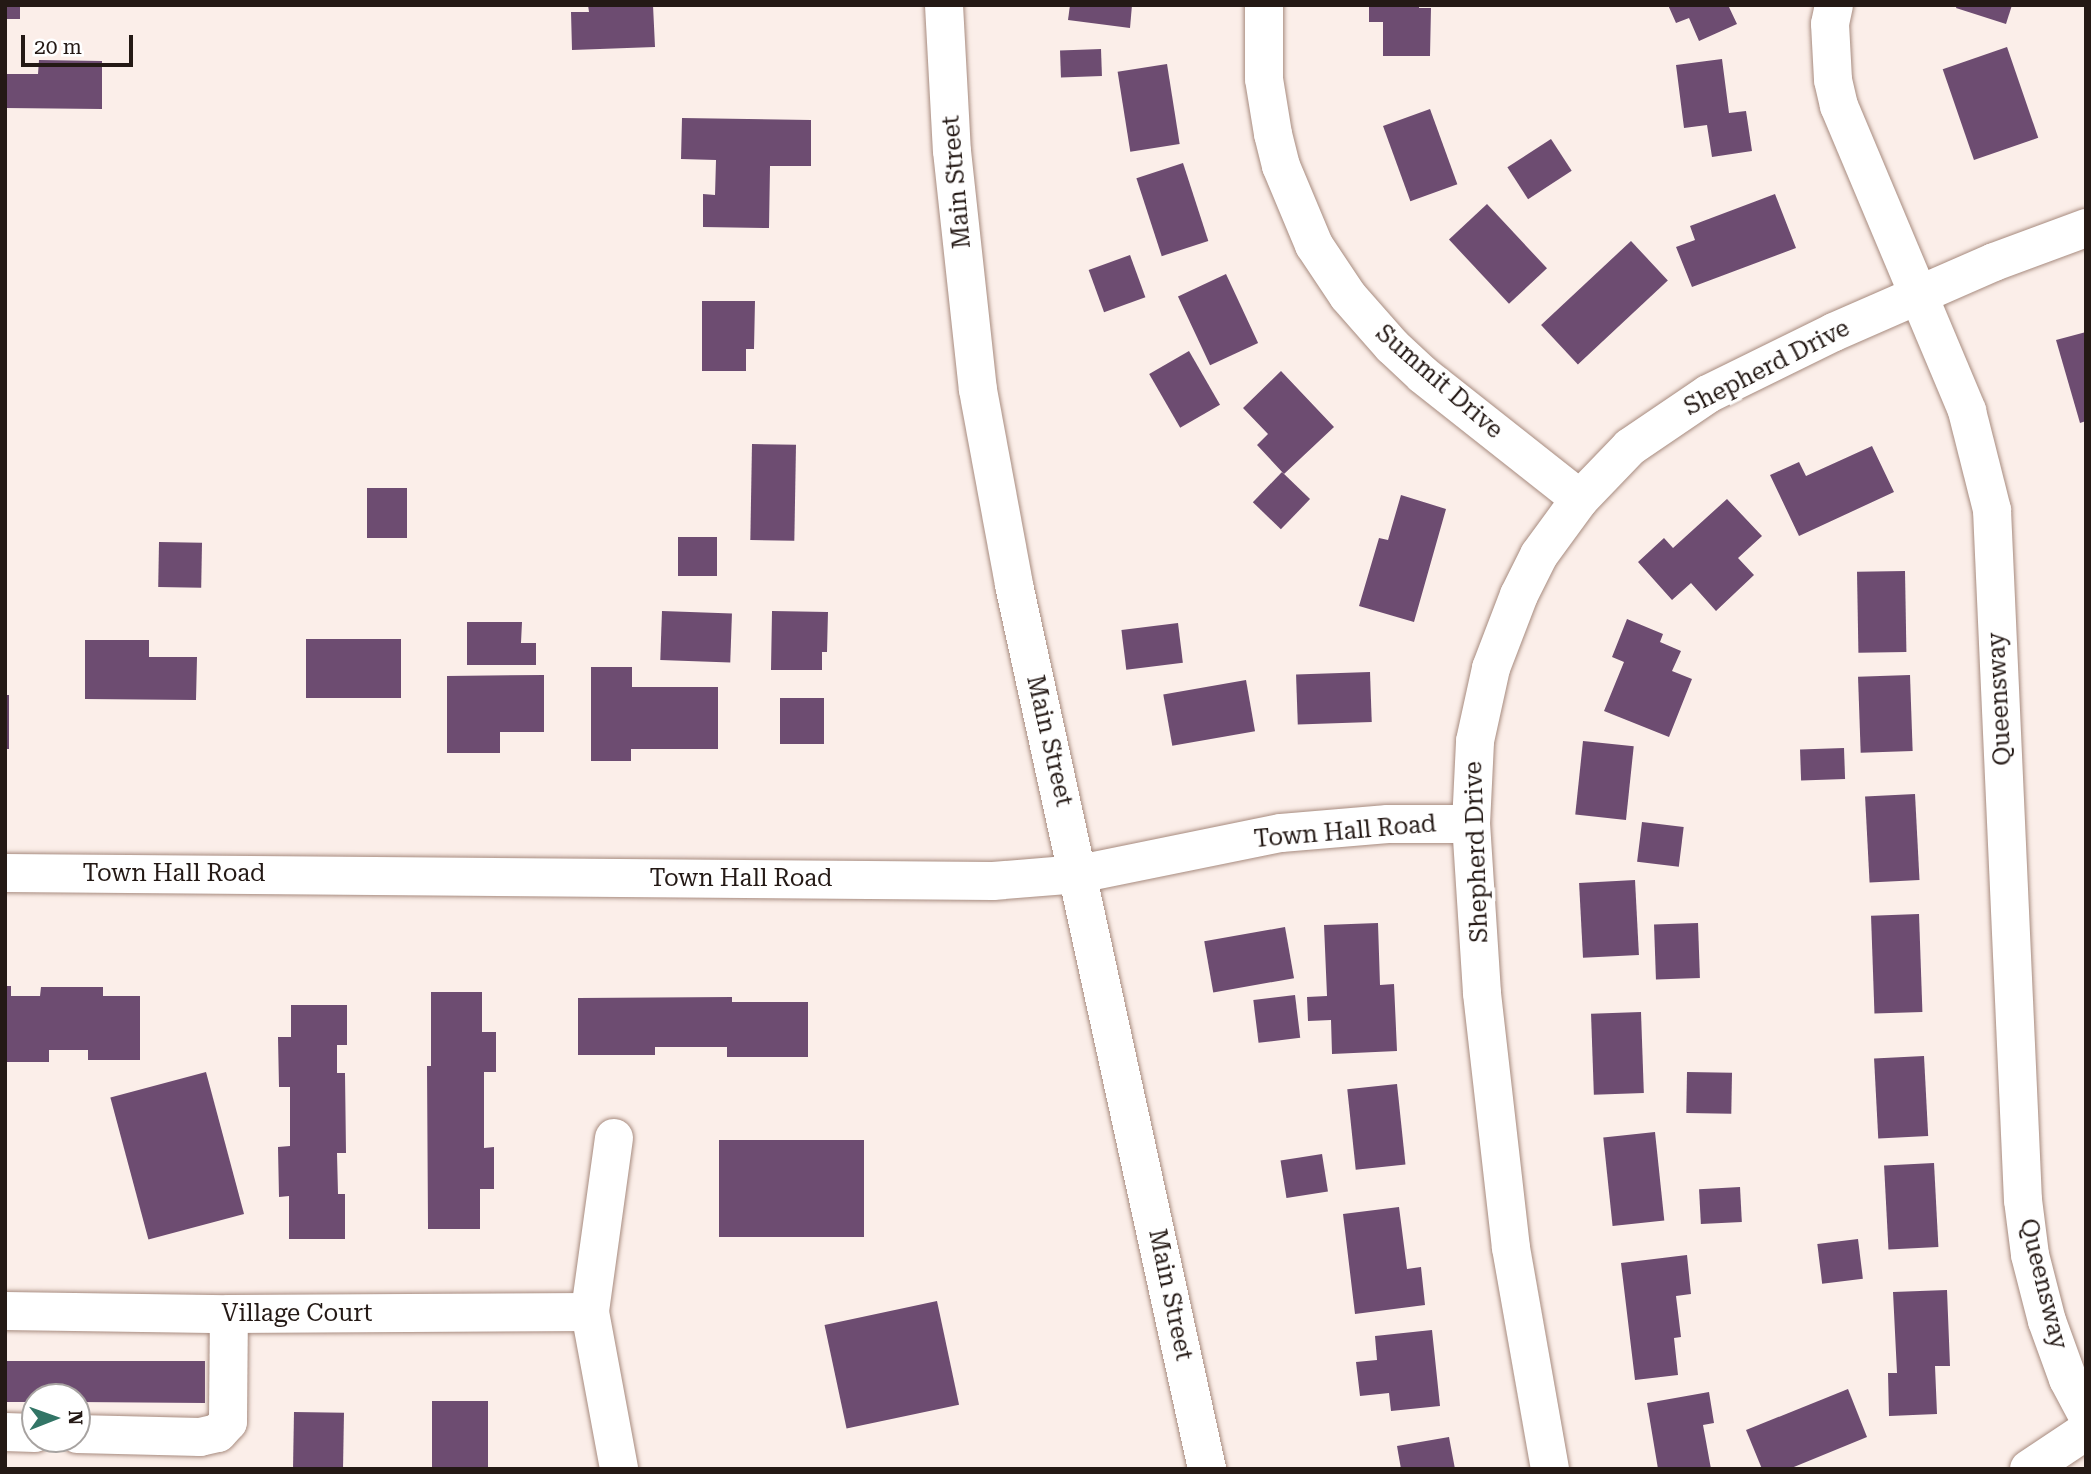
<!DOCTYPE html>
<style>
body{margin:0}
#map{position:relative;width:2091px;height:1474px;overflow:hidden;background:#fbeee9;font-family:"Roboto Serif",serif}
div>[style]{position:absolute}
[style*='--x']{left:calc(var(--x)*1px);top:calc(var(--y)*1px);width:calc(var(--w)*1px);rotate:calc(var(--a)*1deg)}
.building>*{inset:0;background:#6d4c71;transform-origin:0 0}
.roads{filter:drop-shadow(0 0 2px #a78b7f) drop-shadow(0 0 2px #a78b7f)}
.minor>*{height:38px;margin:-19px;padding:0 19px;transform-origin:19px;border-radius:19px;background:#fff}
.major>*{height:38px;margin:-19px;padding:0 19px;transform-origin:19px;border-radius:19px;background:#fff}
span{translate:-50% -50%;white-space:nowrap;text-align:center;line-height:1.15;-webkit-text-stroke:7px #fff;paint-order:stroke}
.street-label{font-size:24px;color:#241915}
.frame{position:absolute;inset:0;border:7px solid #241915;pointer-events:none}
.north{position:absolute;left:21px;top:1383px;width:70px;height:70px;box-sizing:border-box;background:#fff;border:2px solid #a7a3a1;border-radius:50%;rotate:89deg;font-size:19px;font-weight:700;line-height:28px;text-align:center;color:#241915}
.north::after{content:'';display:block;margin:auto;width:24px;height:32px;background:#327566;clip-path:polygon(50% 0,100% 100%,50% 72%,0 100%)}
.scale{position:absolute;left:21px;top:35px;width:112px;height:32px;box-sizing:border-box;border:4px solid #241915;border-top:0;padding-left:9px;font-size:21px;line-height:24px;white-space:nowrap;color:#241915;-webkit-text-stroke:5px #fff;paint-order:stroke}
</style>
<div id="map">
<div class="building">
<i style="left:5px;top:5px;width:15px;height:14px"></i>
<i style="clip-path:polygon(588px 5px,653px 5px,655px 47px,572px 50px,571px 12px,589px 12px)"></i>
<i style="clip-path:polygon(1070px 5px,1132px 5px,1130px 28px,1068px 20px)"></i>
<i style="clip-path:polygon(1369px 5px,1419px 5px,1419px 8px,1431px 8px,1430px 56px,1383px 56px,1383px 22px,1369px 22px)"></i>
<i style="clip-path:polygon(1668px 5px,1728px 5px,1737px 24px,1699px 41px,1689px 18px,1676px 23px)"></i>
<i style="clip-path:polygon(1957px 5px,2012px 5px,2006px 24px,1956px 8px)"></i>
<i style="left:2007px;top:47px;width:96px;height:68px;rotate:71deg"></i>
<i style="left:1101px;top:49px;width:27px;height:41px;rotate:88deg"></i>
<i style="clip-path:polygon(1722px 59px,1729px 113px,1746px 111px,1752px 151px,1712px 157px,1707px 125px,1684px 128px,1676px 65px)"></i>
<i style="clip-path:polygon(39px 60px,102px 61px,102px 109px,5px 108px,5px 74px,38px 74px)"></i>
<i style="left:1167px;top:64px;width:81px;height:50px;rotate:81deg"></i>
<i style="left:1430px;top:109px;width:80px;height:50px;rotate:70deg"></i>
<i style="clip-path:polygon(682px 118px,811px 120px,811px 166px,770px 166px,769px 228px,703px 227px,703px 194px,715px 195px,716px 160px,681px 159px)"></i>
<i style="left:1551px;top:139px;width:38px;height:52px;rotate:57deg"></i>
<i style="left:1183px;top:163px;width:82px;height:49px;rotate:72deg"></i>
<i style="clip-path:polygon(1775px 194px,1796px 248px,1692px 287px,1676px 247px,1695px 240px,1690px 226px)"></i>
<i style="left:1487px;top:204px;width:88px;height:52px;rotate:47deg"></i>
<i style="left:1631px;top:241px;width:54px;height:123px;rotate:47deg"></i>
<i style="left:1130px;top:255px;width:45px;height:44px;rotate:70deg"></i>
<i style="left:1226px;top:274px;width:76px;height:53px;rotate:65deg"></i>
<i style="clip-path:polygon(702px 301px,755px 301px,754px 349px,746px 349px,746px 371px,702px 371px)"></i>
<i style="clip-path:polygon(2086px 332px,2086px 421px,2080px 423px,2056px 340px)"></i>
<i style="left:1189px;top:351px;width:62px;height:46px;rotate:60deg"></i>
<i style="clip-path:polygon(1281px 371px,1334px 427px,1284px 474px,1257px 445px,1268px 434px,1243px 408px)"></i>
<i style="left:752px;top:444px;width:44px;height:96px;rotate:1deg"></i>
<i style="clip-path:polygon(1872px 446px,1894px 492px,1799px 536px,1770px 475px,1799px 462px,1806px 476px)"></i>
<i style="left:1282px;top:472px;width:39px;height:42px;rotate:44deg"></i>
<i style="left:367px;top:488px;width:40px;height:50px"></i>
<i style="clip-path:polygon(1401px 495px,1446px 509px,1414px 622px,1359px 606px,1379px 538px,1388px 540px)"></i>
<i style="clip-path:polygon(1727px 499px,1762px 536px,1738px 558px,1754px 575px,1716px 611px,1691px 583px,1672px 600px,1638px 562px,1664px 538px,1673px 548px)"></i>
<i style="left:678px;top:537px;width:39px;height:39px"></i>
<i style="left:159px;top:542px;width:43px;height:45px;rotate:1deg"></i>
<i style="left:1905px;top:571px;width:81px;height:48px;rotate:89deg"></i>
<i style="left:662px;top:611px;width:70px;height:49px;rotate:2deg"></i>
<i style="clip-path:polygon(772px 611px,828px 612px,827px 652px,822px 652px,822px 670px,771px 670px)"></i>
<i style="clip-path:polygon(1627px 619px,1663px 634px,1660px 642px,1681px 651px,1672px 671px,1692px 679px,1669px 737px,1604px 711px,1624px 662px,1612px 657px)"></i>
<i style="clip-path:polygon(467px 622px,522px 622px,521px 643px,536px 643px,536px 665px,467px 665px)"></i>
<i style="left:1178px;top:623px;width:40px;height:57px;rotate:83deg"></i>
<i style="left:306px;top:639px;width:95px;height:59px"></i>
<i style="clip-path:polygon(85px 640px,149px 640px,149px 657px,197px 657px,196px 700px,85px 699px)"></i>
<i style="clip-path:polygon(591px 667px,632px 667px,632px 687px,718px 687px,718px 749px,631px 749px,631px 761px,591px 761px)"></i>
<i style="left:1370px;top:672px;width:50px;height:74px;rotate:88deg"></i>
<i style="clip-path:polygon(544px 675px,544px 732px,500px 732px,500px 753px,447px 753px,447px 676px)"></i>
<i style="left:1910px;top:675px;width:76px;height:52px;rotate:88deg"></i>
<i style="left:1246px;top:680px;width:52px;height:84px;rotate:80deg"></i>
<i style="left:5px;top:695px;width:4px;height:54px"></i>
<i style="left:780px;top:698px;width:44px;height:46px"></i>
<i style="left:1583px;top:741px;width:51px;height:74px;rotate:6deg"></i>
<i style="left:1844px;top:748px;width:31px;height:44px;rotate:88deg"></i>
<i style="left:1915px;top:794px;width:86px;height:50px;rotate:87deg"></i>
<i style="left:1642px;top:822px;width:42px;height:40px;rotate:7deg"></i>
<i style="left:1635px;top:880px;width:75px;height:56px;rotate:87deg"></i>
<i style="left:1919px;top:914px;width:98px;height:48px;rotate:88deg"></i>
<i style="clip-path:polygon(1378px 923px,1380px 985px,1394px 984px,1397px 1051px,1332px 1054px,1331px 1020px,1308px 1021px,1307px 997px,1327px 996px,1324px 925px)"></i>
<i style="left:1698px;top:923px;width:55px;height:44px;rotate:88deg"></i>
<i style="left:1285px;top:927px;width:52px;height:82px;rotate:80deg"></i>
<i style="clip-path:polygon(5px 986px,11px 986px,11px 996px,40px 996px,41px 987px,103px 987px,103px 996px,140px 996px,140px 1060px,88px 1060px,88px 1050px,49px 1050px,49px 1062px,5px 1062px)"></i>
<i style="clip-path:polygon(431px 992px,482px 992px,482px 1032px,496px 1032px,496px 1072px,484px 1072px,484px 1148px,494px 1147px,494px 1189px,480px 1189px,480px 1229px,428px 1229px,427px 1066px,431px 1066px)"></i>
<i style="left:1295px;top:995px;width:43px;height:42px;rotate:83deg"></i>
<i style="clip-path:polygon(732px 997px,732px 1002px,808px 1002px,808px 1057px,727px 1057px,727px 1047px,655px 1047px,655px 1055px,578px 1055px,578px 998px)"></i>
<i style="clip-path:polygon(291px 1005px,347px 1005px,347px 1045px,337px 1045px,337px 1073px,345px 1073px,346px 1153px,337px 1153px,338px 1194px,345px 1194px,345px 1239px,289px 1239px,289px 1196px,279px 1197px,278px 1147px,290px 1146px,290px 1087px,279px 1087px,278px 1037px,291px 1037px)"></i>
<i style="left:1641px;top:1012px;width:81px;height:50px;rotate:88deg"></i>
<i style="left:1924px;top:1056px;width:80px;height:50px;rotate:87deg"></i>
<i style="left:206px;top:1072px;width:147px;height:99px;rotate:75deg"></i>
<i style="left:1687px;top:1072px;width:45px;height:41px;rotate:1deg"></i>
<i style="left:1397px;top:1084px;width:81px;height:50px;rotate:84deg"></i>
<i style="left:1655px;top:1132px;width:89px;height:52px;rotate:84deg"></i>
<i style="left:719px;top:1140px;width:145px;height:97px"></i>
<i style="left:1322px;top:1154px;width:38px;height:42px;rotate:81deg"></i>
<i style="left:1934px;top:1163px;width:84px;height:50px;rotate:87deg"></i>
<i style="left:1740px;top:1187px;width:35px;height:41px;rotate:87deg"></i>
<i style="clip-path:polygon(1399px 1207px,1407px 1269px,1421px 1267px,1425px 1305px,1355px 1314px,1343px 1214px)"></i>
<i style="left:1858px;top:1239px;width:40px;height:41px;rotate:83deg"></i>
<i style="clip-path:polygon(1687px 1255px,1691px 1294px,1676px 1296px,1681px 1337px,1674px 1338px,1678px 1375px,1635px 1380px,1621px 1263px)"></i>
<i style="clip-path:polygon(1947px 1290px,1950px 1366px,1935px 1366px,1937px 1414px,1889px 1416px,1888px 1373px,1897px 1373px,1893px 1292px)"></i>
<i style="left:937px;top:1301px;width:106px;height:115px;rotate:78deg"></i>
<i style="clip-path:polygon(1432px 1330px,1440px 1406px,1391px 1411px,1389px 1393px,1360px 1396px,1356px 1362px,1377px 1360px,1375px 1336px)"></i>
<i style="clip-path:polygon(5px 1361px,205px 1361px,205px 1403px,77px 1402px,77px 1397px,35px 1397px,35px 1402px,5px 1402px)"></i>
<i style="clip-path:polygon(1848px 1389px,1867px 1437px,1789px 1469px,1762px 1469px,1746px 1430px)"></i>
<i style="clip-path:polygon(1709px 1392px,1714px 1423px,1703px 1425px,1711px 1469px,1658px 1469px,1647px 1403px)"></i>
<i style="left:432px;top:1401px;width:56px;height:68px"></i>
<i style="left:294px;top:1412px;width:50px;height:57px;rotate:1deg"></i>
<i style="clip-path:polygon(1449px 1437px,1455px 1469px,1401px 1469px,1397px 1446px)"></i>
</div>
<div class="roads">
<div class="minor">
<i style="--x:1264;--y:5;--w:74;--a:90"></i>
<i style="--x:1264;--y:79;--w:56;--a:80.7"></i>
<i style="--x:1273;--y:134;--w:33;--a:76"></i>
<i style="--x:1281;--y:166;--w:86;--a:67.3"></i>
<i style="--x:1314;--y:245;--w:61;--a:56.3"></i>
<i style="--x:1348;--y:296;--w:67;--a:48.7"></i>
<i style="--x:1392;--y:346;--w:42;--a:43.1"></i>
<i style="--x:1423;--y:375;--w:200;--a:38.3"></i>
<i style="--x:1834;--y:5;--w:19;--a:102"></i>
<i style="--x:1830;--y:24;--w:56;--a:86.9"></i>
<i style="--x:1833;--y:80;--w:27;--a:77"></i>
<i style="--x:1839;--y:106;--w:331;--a:67.2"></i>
<i style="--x:1967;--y:411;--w:102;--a:75.8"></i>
<i style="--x:1992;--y:510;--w:691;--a:87.43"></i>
<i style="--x:2023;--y:1200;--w:55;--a:82.7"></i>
<i style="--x:2030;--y:1255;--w:68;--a:75.6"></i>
<i style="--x:2047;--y:1321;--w:62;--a:70.1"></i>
<i style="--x:2068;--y:1379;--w:38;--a:62"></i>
<i style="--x:5;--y:873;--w:988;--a:0.46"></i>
<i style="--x:993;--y:881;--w:86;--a:-4.7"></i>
<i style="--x:1079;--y:874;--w:206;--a:-11.5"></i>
<i style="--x:1281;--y:833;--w:107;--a:-4.8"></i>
<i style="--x:1388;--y:824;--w:83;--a:0"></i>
<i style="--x:614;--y:1138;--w:176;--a:97.9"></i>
<i style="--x:590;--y:1312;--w:160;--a:79.5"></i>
<i style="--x:5;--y:1311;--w:224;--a:0.8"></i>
<i style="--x:229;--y:1314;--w:361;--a:-0.3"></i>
<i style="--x:5;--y:1432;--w:30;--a:2"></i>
<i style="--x:77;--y:1434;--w:123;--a:1.4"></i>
<i style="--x:200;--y:1437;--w:18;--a:-13"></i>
<i style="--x:218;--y:1433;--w:15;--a:-48"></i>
<i style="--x:228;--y:1422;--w:108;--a:-89.5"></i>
<i style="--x:1550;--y:1469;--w:224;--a:-100"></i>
<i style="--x:1511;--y:1248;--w:257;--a:-96.5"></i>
<i style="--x:1482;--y:993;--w:169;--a:-93.7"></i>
<i style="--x:1471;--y:824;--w:83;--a:-87.2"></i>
<i style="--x:1475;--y:741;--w:75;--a:-77.6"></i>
<i style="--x:1491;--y:668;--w:78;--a:-69"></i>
<i style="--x:1519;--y:595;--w:45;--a:-63.4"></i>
<i style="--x:1539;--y:555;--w:69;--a:-53.8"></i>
<i style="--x:1580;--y:499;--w:72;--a:-46.1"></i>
<i style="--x:1630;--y:447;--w:94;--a:-34.2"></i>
<i style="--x:1708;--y:394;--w:140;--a:-26.2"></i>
<i style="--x:1834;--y:332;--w:175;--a:-23.6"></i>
<i style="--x:1994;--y:262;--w:98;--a:-20.3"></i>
<i style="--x:2029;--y:1469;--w:69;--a:-33.7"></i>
</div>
<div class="major">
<i style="--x:944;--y:5;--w:146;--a:86.9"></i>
<i style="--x:952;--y:151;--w:240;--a:83.8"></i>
<i style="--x:978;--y:390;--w:198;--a:79.5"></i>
<i style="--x:1014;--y:585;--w:905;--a:77.68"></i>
</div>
</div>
<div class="street-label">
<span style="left:957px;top:182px;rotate:-95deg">Main Street</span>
<span style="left:1767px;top:368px;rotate:-27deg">Shepherd Drive</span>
<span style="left:1439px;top:382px;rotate:41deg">Summit Drive</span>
<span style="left:2000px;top:699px;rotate:-93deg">Queensway</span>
<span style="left:1049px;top:741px;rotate:77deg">Main Street</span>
<span style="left:1345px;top:832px;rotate:-5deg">Town Hall Road</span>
<span style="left:1477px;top:852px;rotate:-92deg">Shepherd Drive</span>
<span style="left:174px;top:874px">Town Hall Road</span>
<span style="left:741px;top:879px">Town Hall Road</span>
<span style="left:2043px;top:1284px;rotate:76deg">Queensway</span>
<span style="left:1170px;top:1295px;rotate:78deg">Main Street</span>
<span style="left:297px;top:1314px">Village Court</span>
</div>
<div class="frame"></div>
<div class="north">N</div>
<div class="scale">20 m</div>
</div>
